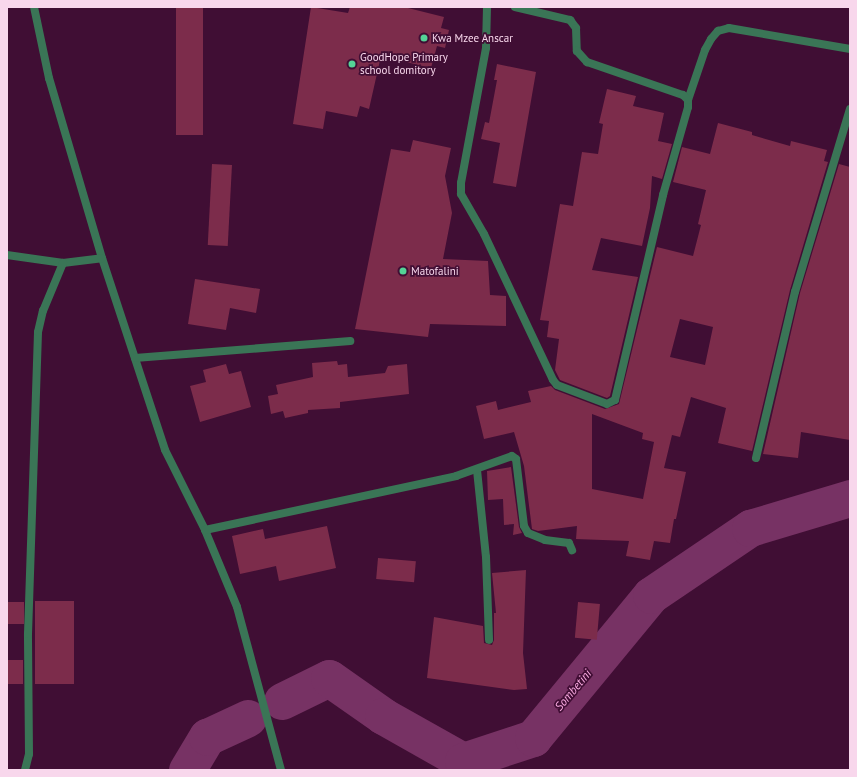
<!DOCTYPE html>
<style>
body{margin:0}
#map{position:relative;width:857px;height:777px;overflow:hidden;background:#400e34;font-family:"PT Sans",sans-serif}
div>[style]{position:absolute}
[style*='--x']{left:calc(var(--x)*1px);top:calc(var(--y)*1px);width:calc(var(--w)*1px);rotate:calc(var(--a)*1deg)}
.river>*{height:37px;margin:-18.5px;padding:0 18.5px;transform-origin:18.5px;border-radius:18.5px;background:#773264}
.building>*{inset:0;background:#7c2c4b;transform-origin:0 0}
.minor>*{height:8px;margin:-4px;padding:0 4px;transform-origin:4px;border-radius:4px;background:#3a7556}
.dots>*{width:11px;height:11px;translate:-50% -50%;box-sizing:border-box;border:2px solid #400e34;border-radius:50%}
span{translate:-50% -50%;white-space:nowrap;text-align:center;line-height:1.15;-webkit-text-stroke:3.5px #400e34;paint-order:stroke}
.poi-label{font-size:11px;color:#f8d7ec}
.left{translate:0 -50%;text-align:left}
.water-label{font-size:12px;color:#feade5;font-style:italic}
.frame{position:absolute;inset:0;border:8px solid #f8d7ec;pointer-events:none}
</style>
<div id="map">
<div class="river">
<i style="--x:282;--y:701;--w:52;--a:-26.1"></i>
<i style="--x:329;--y:678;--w:66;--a:35.1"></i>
<i style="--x:383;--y:716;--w:92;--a:29.4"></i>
<i style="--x:463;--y:761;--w:74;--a:-18.2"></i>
<i style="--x:533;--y:738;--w:185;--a:-50.5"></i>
<i style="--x:651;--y:595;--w:120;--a:-34.1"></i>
<i style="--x:750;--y:528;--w:104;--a:-16.7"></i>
<i style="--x:187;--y:770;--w:39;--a:-59"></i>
<i style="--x:207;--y:737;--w:45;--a:-24.9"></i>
</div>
<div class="building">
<i style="left:176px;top:7px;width:27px;height:128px"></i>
<i style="clip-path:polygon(311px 7px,348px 13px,350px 7px,404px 7px,444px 17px,441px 28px,449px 30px,445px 48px,437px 46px,431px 68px,381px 56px,369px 109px,360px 106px,357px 117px,326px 111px,323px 129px,293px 124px)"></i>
<i style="clip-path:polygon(497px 64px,536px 72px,516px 187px,493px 183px,500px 143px,481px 139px,485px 122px,489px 123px,497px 80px,494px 80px)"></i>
<i style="clip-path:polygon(607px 89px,636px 96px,633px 106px,664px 113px,658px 141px,672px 144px,662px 179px,652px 176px,650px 208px,642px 246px,601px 238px,592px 270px,638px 277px,610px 396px,607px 398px,560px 380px,555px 370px,559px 339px,547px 337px,549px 321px,540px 320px,560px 204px,573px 206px,582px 152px,598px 154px,603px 124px,599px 123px)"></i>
<i style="clip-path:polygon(evenodd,718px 123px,752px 132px,752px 135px,790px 146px,791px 141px,827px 150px,824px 161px,828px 162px,790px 290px,752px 451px,718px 443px,726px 408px,691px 397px,680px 437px,672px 435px,664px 468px,686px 472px,676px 519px,674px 519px,670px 543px,654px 541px,650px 560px,626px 556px,629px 541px,576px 539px,577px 526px,538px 531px,532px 529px,524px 466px,514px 432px,484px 439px,476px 406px,496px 401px,498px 410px,531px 402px,528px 391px,551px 386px,555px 390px,605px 409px,619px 404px,657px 247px,693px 256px,701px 225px,698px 224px,706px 190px,673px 182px,682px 147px,710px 154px,718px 123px,680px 319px,713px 327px,705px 365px,670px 357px,680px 319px,718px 123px,592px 414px,643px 433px,642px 439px,654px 442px,643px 499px,592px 489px,592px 414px)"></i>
<i style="clip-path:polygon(413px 140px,451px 148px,445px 176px,452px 213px,443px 259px,488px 261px,490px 295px,506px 296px,506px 326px,430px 324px,428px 337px,355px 329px,391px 149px,410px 152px)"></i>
<i style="left:212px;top:164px;width:20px;height:81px;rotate:3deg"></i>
<i style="clip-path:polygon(839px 164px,850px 167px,850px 440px,801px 432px,798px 458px,763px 454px,800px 293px)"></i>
<i style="clip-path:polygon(195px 279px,260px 289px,256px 313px,230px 308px,226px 330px,188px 324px)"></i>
<i style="clip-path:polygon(337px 361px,338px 365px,347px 364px,348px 377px,385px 373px,388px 366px,407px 364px,409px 394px,340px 402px,340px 408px,308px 410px,308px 413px,285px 418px,283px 411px,271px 414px,268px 396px,278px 394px,276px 385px,313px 377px,312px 363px)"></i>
<i style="clip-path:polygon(226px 364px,229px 374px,241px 371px,251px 407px,200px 422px,190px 386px,206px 382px,203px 370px)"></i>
<i style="clip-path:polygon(511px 467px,519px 527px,522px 533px,513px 535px,514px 524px,504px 525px,503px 499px,488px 500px,487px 471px)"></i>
<i style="clip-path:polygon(327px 526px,336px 568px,279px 581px,276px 566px,240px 574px,232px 536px,263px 529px,265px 539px)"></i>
<i style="left:378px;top:558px;width:38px;height:21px;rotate:5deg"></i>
<i style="clip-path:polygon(526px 570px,523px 653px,527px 689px,514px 690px,427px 678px,434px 617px,483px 626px,484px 643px,492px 645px,494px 640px,494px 613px,496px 613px,492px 573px)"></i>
<i style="left:74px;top:601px;width:83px;height:39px;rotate:90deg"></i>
<i style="left:7px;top:602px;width:17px;height:22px"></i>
<i style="left:578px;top:602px;width:22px;height:36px;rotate:5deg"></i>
<i style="left:7px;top:660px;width:16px;height:24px"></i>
</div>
<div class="minor">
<i style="--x:34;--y:7;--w:73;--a:78.1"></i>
<i style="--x:49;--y:78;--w:188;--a:73.6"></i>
<i style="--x:102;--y:258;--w:202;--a:71.8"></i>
<i style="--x:165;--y:450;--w:89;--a:63.4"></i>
<i style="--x:205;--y:530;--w:83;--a:67.4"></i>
<i style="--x:237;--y:607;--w:169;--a:74.9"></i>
<i style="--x:487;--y:7;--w:41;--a:91.4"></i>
<i style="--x:486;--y:48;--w:137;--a:100.5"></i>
<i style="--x:461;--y:183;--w:11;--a:90"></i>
<i style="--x:461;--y:194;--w:46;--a:60.1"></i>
<i style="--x:484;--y:234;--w:161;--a:64.7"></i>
<i style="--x:553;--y:380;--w:6;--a:51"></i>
<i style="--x:557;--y:385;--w:53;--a:20.8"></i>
<i style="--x:607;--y:404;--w:9;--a:-27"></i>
<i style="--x:615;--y:400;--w:211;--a:-76.8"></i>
<i style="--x:663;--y:195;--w:91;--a:-74.1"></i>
<i style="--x:688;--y:107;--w:7;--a:-90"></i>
<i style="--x:688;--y:100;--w:53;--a:-71.2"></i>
<i style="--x:705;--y:50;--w:13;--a:-61"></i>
<i style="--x:711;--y:39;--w:11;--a:-49"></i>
<i style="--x:718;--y:31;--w:11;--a:-15"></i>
<i style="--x:729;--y:28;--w:123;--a:9.8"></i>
<i style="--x:515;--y:7;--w:57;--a:13.3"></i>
<i style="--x:570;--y:20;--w:10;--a:53"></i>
<i style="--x:576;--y:28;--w:23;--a:88"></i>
<i style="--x:577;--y:51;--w:15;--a:48"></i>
<i style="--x:587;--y:62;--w:102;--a:19"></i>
<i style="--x:683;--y:95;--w:7;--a:45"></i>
<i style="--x:7;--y:255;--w:57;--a:8.1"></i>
<i style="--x:63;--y:263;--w:39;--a:-7"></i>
<i style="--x:135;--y:358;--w:216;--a:-4.5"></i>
<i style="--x:756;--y:458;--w:171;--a:-76.8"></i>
<i style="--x:795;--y:292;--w:191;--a:-73.3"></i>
<i style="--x:477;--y:470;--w:87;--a:84.1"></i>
<i style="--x:486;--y:557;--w:83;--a:87.9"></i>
<i style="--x:205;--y:530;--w:257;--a:-12.1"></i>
<i style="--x:456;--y:476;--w:59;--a:-19.7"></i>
<i style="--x:512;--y:456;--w:5;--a:37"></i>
<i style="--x:516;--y:459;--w:67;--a:83.2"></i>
<i style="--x:524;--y:526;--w:8;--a:60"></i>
<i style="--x:528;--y:533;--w:18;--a:22"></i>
<i style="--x:545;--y:540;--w:24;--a:7"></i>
<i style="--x:569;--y:543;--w:8;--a:67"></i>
<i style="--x:25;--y:770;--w:16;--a:-76"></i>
<i style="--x:29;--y:754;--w:120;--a:-90.5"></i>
<i style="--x:28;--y:634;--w:302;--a:-88.1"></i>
<i style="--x:38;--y:332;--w:22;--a:-77"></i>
<i style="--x:43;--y:311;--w:52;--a:-67.4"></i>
</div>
<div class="dots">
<i style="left:424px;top:38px;background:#54d396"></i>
<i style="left:352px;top:64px;background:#54d396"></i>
<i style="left:403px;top:271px;background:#54d396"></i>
</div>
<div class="poi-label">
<span class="left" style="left:432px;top:38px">Kwa Mzee Anscar</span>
<span class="left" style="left:360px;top:64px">GoodHope Primary<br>school domitory</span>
<span class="left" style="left:411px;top:271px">Matofalini</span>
</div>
<div class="water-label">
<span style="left:573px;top:690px;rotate:-50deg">Sombetini</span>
</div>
<div class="frame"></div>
</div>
